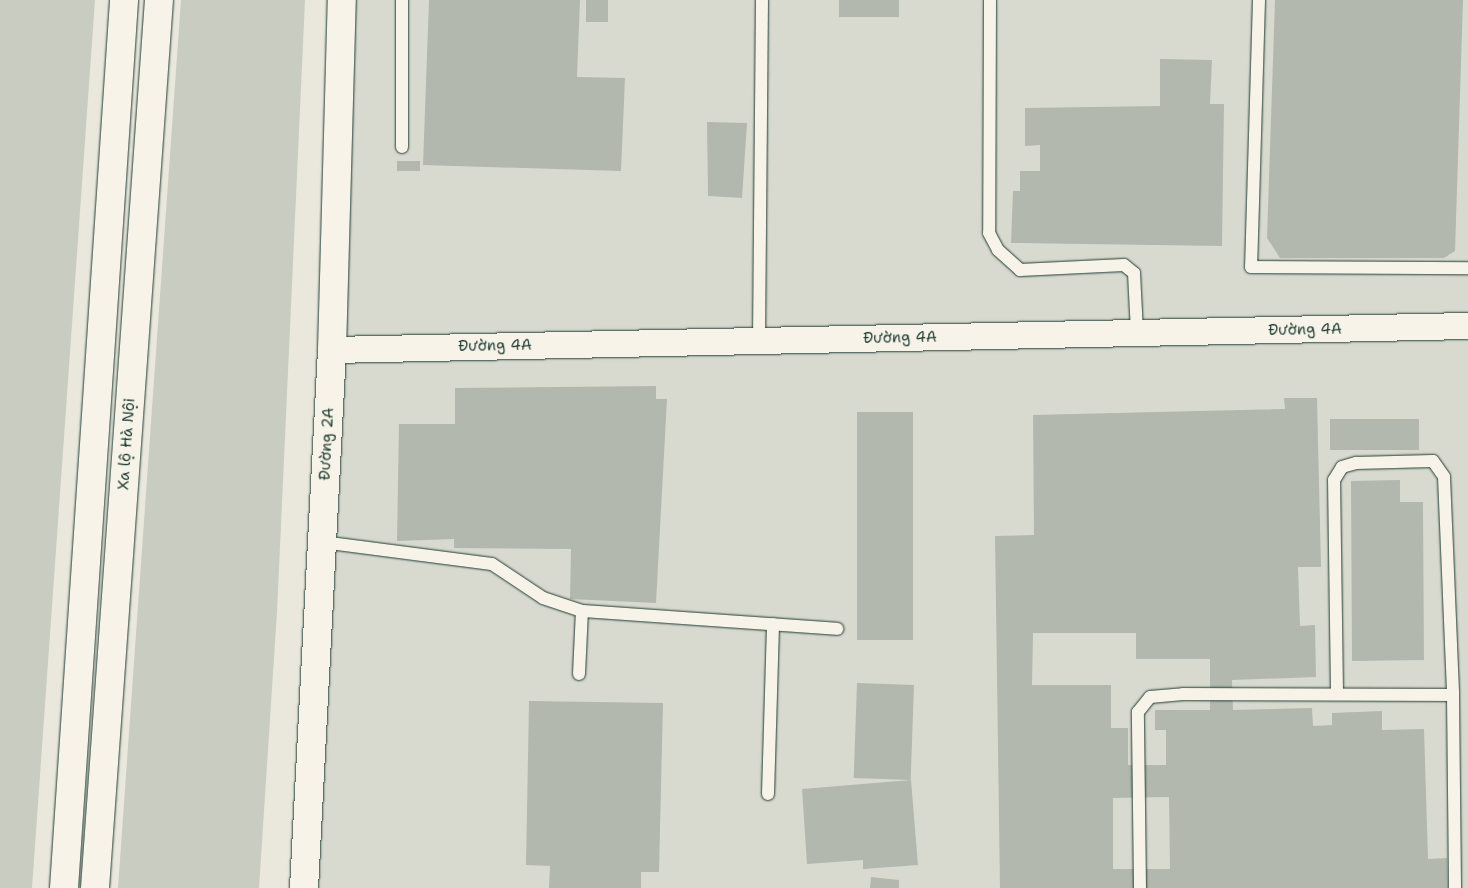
<!DOCTYPE html>
<meta charset="utf-8">
<style>
body{margin:0}
#map{position:relative;width:1468px;height:888px;overflow:hidden;background:#eae8dd;font-family:"Shantell Sans",sans-serif}
div>[style]{position:absolute}
[style*='--x']{left:calc(var(--x)*1px);top:calc(var(--y)*1px);width:calc(var(--w)*1px);rotate:calc(var(--a)*1deg)}
.built>*{inset:0;background:#d9dacf}
.green>*{inset:0;background:#c8ccc1}
.building>*{inset:0;background:#b2b8ae;transform-origin:0 0}
.roads{filter:drop-shadow(0 0 1px #1f3d34) drop-shadow(0 0 1px #1f3d34)}
.service>*{height:12px;margin:-6px;padding:0 6px;transform-origin:6px;border-radius:6px;background:#f7f3e8}
.minor>*{height:26px;margin:-13px;padding:0 13px;transform-origin:13px;border-radius:13px;background:#f7f3e8}
.tertiary>*{height:28px;margin:-14px;padding:0 14px;transform-origin:14px;border-radius:14px;background:#f7f3e8}
.trunk>*{height:28px;margin:-14px;padding:0 14px;transform-origin:14px;border-radius:14px;background:#f7f3e8}
span{translate:-50% -50%;white-space:nowrap;text-align:center;line-height:1.15;-webkit-text-stroke:4px #f7f3e8;paint-order:stroke}
.street-label{font-size:15px;color:#1f3d34}
</style>
<div id="map">
<div class="built">
<i style="clip-path:polygon(355px 0,1468px 0,1468px 888px,317px 888px,346px 358px)"></i>
</div>
<div class="green">
<i style="clip-path:polygon(0 0,95px 0,32px 888px,0 888px)"></i>
<i style="clip-path:polygon(181px 0,305px 0,277px 612px,259px 888px,118px 888px)"></i>
</div>
<div class="building">
<i style="clip-path:polygon(429px 0,580px 0,577px 77px,625px 78px,621px 171px,423px 165px)"></i>
<i style="left:586px;top:0;width:22px;height:22px"></i>
<i style="left:839px;top:0;width:60px;height:17px"></i>
<i style="clip-path:polygon(1275px 0,1463px 0,1455px 251px,1444px 258px,1280px 258px,1267px 238px)"></i>
<i style="clip-path:polygon(1160px 59px,1212px 60px,1210px 104px,1224px 104px,1222px 246px,1011px 243px,1013px 191px,1020px 191px,1020px 171px,1040px 171px,1040px 145px,1025px 146px,1025px 108px,1160px 106px)"></i>
<i style="clip-path:polygon(707px 122px,747px 123px,742px 198px,708px 196px)"></i>
<i style="left:420px;top:161px;width:10px;height:23px;rotate:90deg"></i>
<i style="clip-path:polygon(656px 386px,656px 399px,667px 399px,656px 603px,570px 599px,571px 549px,454px 548px,454px 539px,397px 541px,399px 424px,455px 424px,455px 388px)"></i>
<i style="clip-path:polygon(evenodd,1284px 398px,1317px 398px,1321px 567px,1298px 567px,1300px 626px,1315px 625px,1316px 677px,1232px 680px,1233px 710px,1312px 708px,1313px 726px,1332px 725px,1332px 713px,1382px 711px,1382px 730px,1424px 729px,1428px 859px,1447px 858px,1448px 888px,1000px 888px,995px 536px,1034px 535px,1033px 415px,1285px 409px,1284px 398px,1033px 633px,1136px 633px,1136px 659px,1210px 659px,1210px 710px,1155px 710px,1155px 730px,1166px 730px,1166px 765px,1128px 765px,1128px 728px,1111px 728px,1111px 685px,1032px 685px,1033px 633px,1284px 398px,1169px 797px,1170px 869px,1113px 869px,1113px 798px,1169px 797px)"></i>
<i style="left:857px;top:412px;width:56px;height:228px"></i>
<i style="left:1419px;top:419px;width:31px;height:89px;rotate:90deg"></i>
<i style="clip-path:polygon(1400px 480px,1400px 502px,1423px 502px,1424px 660px,1352px 661px,1351px 481px)"></i>
<i style="left:857px;top:683px;width:57px;height:95px;rotate:2deg"></i>
<i style="clip-path:polygon(529px 701px,663px 703px,659px 872px,641px 872px,641px 888px,549px 888px,550px 866px,526px 865px)"></i>
<i style="clip-path:polygon(911px 780px,918px 865px,863px 869px,863px 860px,807px 864px,802px 789px)"></i>
<i style="clip-path:polygon(871px 877px,899px 880px,899px 888px,870px 888px)"></i>
</div>
<div class="roads">
<div class="service">
<i style="--x:990;--y:0;--w:233;--a:90.2"></i>
<i style="--x:989;--y:233;--w:19;--a:62"></i>
<i style="--x:998;--y:250;--w:30;--a:42"></i>
<i style="--x:1020;--y:270;--w:104;--a:-2.8"></i>
<i style="--x:1124;--y:265;--w:13;--a:39"></i>
<i style="--x:1134;--y:273;--w:60;--a:87.1"></i>
<i style="--x:1259;--y:0;--w:267;--a:91.7"></i>
<i style="--x:1251;--y:267;--w:217;--a:0.3"></i>
<i style="--x:402;--y:147;--w:147;--a:-90"></i>
<i style="--x:759;--y:341;--w:341;--a:-89.5"></i>
<i style="--x:322;--y:542;--w:171;--a:7.4"></i>
<i style="--x:492;--y:564;--w:61;--a:33.7"></i>
<i style="--x:543;--y:598;--w:41;--a:18.4"></i>
<i style="--x:582;--y:611;--w:256;--a:4"></i>
<i style="--x:579;--y:674;--w:63;--a:-87.3"></i>
<i style="--x:1337;--y:693;--w:213;--a:-90.8"></i>
<i style="--x:1334;--y:480;--w:15;--a:-58"></i>
<i style="--x:1342;--y:467;--w:15;--a:-16"></i>
<i style="--x:1356;--y:463;--w:77;--a:-1.5"></i>
<i style="--x:1433;--y:461;--w:19;--a:55"></i>
<i style="--x:1444;--y:477;--w:218;--a:87.6"></i>
<i style="--x:1453;--y:695;--w:193;--a:89.4"></i>
<i style="--x:768;--y:794;--w:170;--a:-88.3"></i>
<i style="--x:1140;--y:888;--w:176;--a:-90.7"></i>
<i style="--x:1138;--y:712;--w:19;--a:-51"></i>
<i style="--x:1150;--y:697;--w:33;--a:-5"></i>
<i style="--x:1183;--y:694;--w:270;--a:0.2"></i>
</div>
<div class="minor">
<i style="--x:332;--y:350;--w:1136;--a:-1.21"></i>
</div>
<div class="tertiary">
<i style="--x:304;--y:888;--w:539;--a:-87.02"></i>
<i style="--x:332;--y:350;--w:350;--a:-88.4"></i>
</div>
<div class="trunk">
<i style="--x:64;--y:888;--w:890;--a:-86.13"></i>
<i style="--x:95;--y:888;--w:890;--a:-85.88"></i>
</div>
</div>
<div class="street-label">
<span style="left:1305px;top:330px;rotate:-1deg">Đường 4A</span>
<span style="left:900px;top:338px;rotate:-1deg">Đường 4A</span>
<span style="left:495px;top:346px;rotate:-1deg">Đường 4A</span>
<span style="left:127px;top:444px;rotate:-86deg">Xa lộ Hà Nội</span>
<span style="left:327px;top:444px;rotate:-87deg">Đường 2A</span>
</div>
</div>
